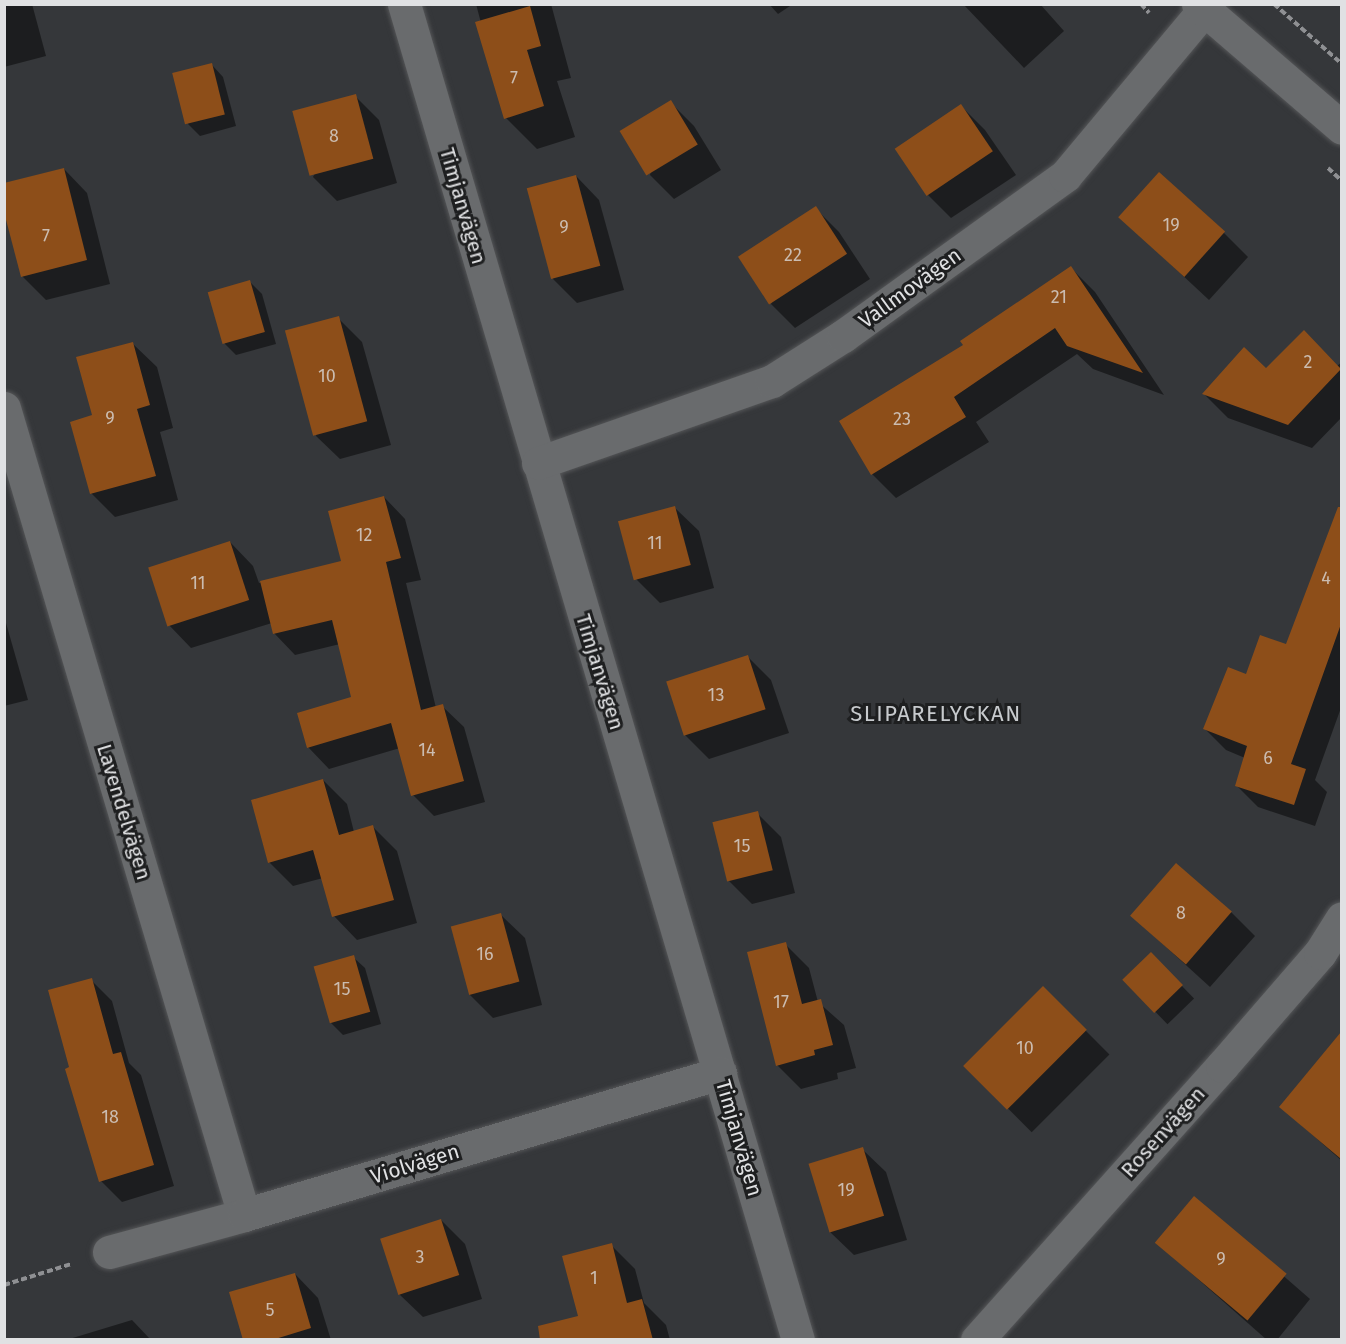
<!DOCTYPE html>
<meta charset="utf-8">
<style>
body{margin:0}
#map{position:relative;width:1346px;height:1344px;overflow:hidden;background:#35373a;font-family:"Fira Sans",sans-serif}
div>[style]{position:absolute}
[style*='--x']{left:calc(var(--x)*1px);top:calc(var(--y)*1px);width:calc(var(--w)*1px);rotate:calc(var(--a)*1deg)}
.shadow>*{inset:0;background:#0007;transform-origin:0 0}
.building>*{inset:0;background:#8d4e19;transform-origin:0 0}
.path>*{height:4px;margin-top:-2px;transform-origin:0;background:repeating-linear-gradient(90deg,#8f9093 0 6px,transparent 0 9px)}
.roads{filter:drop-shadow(0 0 2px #545557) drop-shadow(0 0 2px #545557)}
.minor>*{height:33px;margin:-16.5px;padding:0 16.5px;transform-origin:16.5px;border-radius:16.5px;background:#696b6d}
.secondary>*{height:33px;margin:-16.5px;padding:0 16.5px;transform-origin:16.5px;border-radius:16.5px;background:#696b6d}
span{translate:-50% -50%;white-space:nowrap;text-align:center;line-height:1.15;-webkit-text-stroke:6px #1e1f20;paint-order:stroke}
.number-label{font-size:18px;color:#cbbcb0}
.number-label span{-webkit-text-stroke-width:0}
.street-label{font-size:21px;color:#e0e1e3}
.neighbourhood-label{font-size:22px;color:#c7cacd;letter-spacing:1.5px}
.frame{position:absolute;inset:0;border:6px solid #e0e1e3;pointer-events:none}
</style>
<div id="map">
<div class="shadow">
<i style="clip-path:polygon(4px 4px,32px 4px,46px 56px,4px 67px)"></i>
<i style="clip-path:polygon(476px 4px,551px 4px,571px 78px,557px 81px,575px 137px,537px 149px,506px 118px)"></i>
<i style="clip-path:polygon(769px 4px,793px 4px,778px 14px)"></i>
<i style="clip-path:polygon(963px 4px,1040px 4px,1064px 31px,1024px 68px)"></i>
<i style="clip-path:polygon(212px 65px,223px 77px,236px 126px,200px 136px,188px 124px)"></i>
<i style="clip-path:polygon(355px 96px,379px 120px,397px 183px,337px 201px,313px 177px)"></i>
<i style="clip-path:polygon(670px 102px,694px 126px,721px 170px,674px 199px,650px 175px)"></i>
<i style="clip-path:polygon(961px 106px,985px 130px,1016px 175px,951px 218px,927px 194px)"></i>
<i style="clip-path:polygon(64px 169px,87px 193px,110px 284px,46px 300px,22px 276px)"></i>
<i style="clip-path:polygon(576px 176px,599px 200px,624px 290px,577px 303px,553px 279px)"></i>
<i style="clip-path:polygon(815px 208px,839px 232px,870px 279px,795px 328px,771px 304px)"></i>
<i style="clip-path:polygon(1120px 217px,1224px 233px,1248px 257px,1209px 300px)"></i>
<i style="clip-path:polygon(1071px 268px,1095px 292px,1164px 395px,1093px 369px,1077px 354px,976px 422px,989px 442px,896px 498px,872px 474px,965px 346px)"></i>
<i style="clip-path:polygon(250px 282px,262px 294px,276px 344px,236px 355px,225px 344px,210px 294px)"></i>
<i style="clip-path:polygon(338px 318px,362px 342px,391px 445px,340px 459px,316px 436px)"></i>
<i style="clip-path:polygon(133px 344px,157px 367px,173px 428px,160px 432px,178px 500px,115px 517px,91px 493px,94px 416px)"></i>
<i style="clip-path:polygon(1342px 362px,1342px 417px,1312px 448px,1228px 418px,1204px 394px,1266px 370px,1337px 366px)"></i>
<i style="clip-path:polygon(384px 497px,405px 519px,421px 580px,406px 583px,436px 708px,442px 706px,464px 727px,485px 802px,434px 816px,413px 795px,400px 748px,329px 769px,308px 747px,353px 698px,340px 644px,295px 655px,274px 633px,272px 623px,191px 648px,168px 624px,230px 542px,253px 566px,259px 583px,343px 563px)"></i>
<i style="clip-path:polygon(675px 508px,699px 531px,714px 588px,660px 603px,636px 579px)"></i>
<i style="clip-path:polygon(1325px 546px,1342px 552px,1342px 705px,1315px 780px,1327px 792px,1315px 826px,1258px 807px,1236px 785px,1245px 758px,1226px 750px,1205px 729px,1247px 676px,1287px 646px)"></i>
<i style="clip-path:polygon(4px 616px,28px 700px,4px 706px)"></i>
<i style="clip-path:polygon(747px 656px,771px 680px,789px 733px,709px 759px,685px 735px)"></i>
<i style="clip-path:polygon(323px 780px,347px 804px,354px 832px,373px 827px,397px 851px,417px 923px,357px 940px,334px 916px,323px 878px,293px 886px,269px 862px)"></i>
<i style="clip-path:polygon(757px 813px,781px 837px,795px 893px,752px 904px,728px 880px)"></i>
<i style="clip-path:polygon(1231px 912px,1255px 936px,1210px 987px,1132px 916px)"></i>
<i style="clip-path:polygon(501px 915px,525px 938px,542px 1005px,493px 1018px,469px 994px)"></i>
<i style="clip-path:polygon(785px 944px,809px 968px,818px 1002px,844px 1025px,856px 1068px,837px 1073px,838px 1079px,801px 1089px,777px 1065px)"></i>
<i style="left:1151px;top:954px;width:62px;height:37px;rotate:46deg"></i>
<i style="clip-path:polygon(353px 957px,365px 968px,381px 1024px,343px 1035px,331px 1023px)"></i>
<i style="clip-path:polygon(91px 980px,112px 1001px,129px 1063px,141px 1075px,174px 1186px,122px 1202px,101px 1181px,71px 1068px)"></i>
<i style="left:1043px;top:988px;width:94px;height:110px;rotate:45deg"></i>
<i style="clip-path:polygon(1322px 1058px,1342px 1075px,1342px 1161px,1281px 1107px)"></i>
<i style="clip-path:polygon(862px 1149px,886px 1172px,907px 1240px,854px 1255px,830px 1232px)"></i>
<i style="clip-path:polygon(1194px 1198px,1310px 1299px,1277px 1340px,1267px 1340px,1157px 1243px)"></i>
<i style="clip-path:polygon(441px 1220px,465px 1244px,482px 1299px,423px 1317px,399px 1294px)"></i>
<i style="clip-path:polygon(611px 1245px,635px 1269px,644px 1303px,666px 1325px,670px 1340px,586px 1340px)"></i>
<i style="clip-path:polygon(295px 1274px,318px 1298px,331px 1340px,245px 1340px)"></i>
<i style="clip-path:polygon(132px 1320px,151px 1340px,66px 1340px)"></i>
</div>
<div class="building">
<i style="clip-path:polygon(530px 6px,541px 46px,527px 50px,544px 106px,504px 119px,475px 22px)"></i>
<i style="left:212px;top:63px;width:53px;height:41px;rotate:76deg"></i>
<i style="left:356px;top:94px;width:67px;height:66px;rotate:75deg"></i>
<i style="left:671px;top:100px;width:52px;height:60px;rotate:59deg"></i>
<i style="left:961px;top:104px;width:57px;height:80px;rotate:56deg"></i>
<i style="clip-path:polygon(64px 168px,87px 260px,21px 277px,4px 212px,4px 183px)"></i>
<i style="left:1159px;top:172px;width:89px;height:61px;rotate:42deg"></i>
<i style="left:576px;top:175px;width:94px;height:51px;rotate:75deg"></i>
<i style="left:816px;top:206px;width:57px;height:93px;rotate:57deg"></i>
<i style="clip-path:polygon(1071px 266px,1143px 373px,1067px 346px,1055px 328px,954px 397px,966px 417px,871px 475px,839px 421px,963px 345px,960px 341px)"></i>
<i style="left:250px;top:280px;width:54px;height:44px;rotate:74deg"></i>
<i style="left:339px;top:316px;width:109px;height:56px;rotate:75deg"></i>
<i style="clip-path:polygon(1304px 330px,1341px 369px,1288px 425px,1202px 394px,1244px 347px,1266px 368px)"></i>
<i style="clip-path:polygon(133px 342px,150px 405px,137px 409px,156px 476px,90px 494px,70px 422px,92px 415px,76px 357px)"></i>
<i style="clip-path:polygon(384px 496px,401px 558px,386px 562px,421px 710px,443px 704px,464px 781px,411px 796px,391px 723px,307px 748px,297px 713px,351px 697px,332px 620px,273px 634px,260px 581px,341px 561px,328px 511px)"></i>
<i style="left:675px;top:506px;width:61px;height:59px;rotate:75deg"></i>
<i style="clip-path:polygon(1338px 507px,1341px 507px,1341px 624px,1291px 764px,1306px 769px,1294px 805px,1235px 786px,1247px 746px,1203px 729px,1228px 667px,1246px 674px,1260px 635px,1286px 644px)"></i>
<i style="left:230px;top:541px;width:62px;height:86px;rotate:72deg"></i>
<i style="left:748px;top:655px;width:57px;height:86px;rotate:72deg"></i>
<i style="clip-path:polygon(323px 779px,339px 835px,373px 825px,394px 900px,332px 917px,313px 850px,268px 863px,251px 800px)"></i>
<i style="left:758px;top:811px;width:61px;height:47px;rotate:76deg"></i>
<i style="left:1176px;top:863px;width:74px;height:70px;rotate:41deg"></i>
<i style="left:501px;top:913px;width:71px;height:52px;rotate:75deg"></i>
<i style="clip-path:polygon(786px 942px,802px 1004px,821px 999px,833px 1045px,814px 1050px,815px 1055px,776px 1066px,747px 952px)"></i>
<i style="left:1151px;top:952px;width:46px;height:40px;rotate:46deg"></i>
<i style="left:354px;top:955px;width:59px;height:42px;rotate:74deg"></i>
<i style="clip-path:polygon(92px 978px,113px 1054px,121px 1052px,154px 1165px,99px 1182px,65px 1069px,69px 1067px,48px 990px)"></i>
<i style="left:1043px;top:986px;width:62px;height:113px;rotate:45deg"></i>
<i style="clip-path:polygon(1341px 1032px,1341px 1159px,1279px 1107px)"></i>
<i style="left:863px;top:1147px;width:72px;height:57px;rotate:73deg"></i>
<i style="left:1194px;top:1196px;width:121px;height:61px;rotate:40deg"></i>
<i style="left:441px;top:1219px;width:59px;height:64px;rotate:72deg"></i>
<i style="clip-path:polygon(612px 1243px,627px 1303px,642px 1299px,653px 1340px,540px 1340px,538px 1326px,578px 1316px,562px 1256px)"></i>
<i style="clip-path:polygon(295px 1273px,311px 1328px,272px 1340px,243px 1340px,229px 1292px)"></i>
</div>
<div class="path">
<i style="--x:1141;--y:4;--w:12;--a:48"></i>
<i style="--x:1274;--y:4;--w:91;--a:41.4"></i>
<i style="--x:1328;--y:168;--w:19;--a:43"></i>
<i style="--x:4;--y:1285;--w:70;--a:-17.4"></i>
</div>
<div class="roads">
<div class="minor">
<i style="--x:404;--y:4;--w:1393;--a:73.57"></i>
<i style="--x:4;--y:408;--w:842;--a:73.44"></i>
<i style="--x:538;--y:463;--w:248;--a:-19.3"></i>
<i style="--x:772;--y:381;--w:84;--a:-32.4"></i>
<i style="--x:843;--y:336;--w:274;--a:-35.8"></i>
<i style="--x:1065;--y:176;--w:224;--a:-50.1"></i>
<i style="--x:109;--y:1252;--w:140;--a:-15.3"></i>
<i style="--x:244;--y:1215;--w:497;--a:-16.6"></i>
<i style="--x:977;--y:1340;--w:368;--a:-48.2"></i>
<i style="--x:1222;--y:1066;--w:150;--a:-49.1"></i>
<i style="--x:1320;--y:953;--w:41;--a:-57.8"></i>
</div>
<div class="secondary">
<i style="--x:1198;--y:4;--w:190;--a:40.7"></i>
</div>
</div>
<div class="number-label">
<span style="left:514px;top:78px">7</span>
<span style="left:334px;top:136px">8</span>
<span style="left:1171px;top:225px">19</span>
<span style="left:564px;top:227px">9</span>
<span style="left:46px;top:236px">7</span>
<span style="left:793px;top:255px">22</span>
<span style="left:1059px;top:297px">21</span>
<span style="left:1308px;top:362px">2</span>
<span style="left:327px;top:376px">10</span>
<span style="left:110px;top:418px">9</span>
<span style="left:902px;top:419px">23</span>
<span style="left:364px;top:535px">12</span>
<span style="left:655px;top:543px">11</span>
<span style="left:1326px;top:578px">4</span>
<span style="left:198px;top:583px">11</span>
<span style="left:716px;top:695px">13</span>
<span style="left:427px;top:750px">14</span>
<span style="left:1268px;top:758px">6</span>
<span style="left:742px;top:846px">15</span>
<span style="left:1181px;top:913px">8</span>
<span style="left:485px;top:954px">16</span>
<span style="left:342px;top:989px">15</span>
<span style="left:781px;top:1002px">17</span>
<span style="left:1025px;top:1048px">10</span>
<span style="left:110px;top:1117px">18</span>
<span style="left:846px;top:1190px">19</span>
<span style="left:420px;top:1257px">3</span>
<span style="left:1221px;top:1259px">9</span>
<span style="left:594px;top:1278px">1</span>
<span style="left:270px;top:1310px">5</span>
</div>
<div class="street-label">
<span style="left:463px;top:206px;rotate:74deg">Timjanvägen</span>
<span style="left:910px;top:288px;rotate:-36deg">Vallmovägen</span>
<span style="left:600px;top:672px;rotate:73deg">Timjanvägen</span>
<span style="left:124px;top:812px;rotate:73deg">Lavendelvägen</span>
<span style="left:1163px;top:1132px;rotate:-48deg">Rosenvägen</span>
<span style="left:739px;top:1138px;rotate:74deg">Timjanvägen</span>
<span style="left:415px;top:1164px;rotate:-17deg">Violvägen</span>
</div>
<div class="neighbourhood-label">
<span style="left:936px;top:714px">SLIPARELYCKAN</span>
</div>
<div class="frame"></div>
</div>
